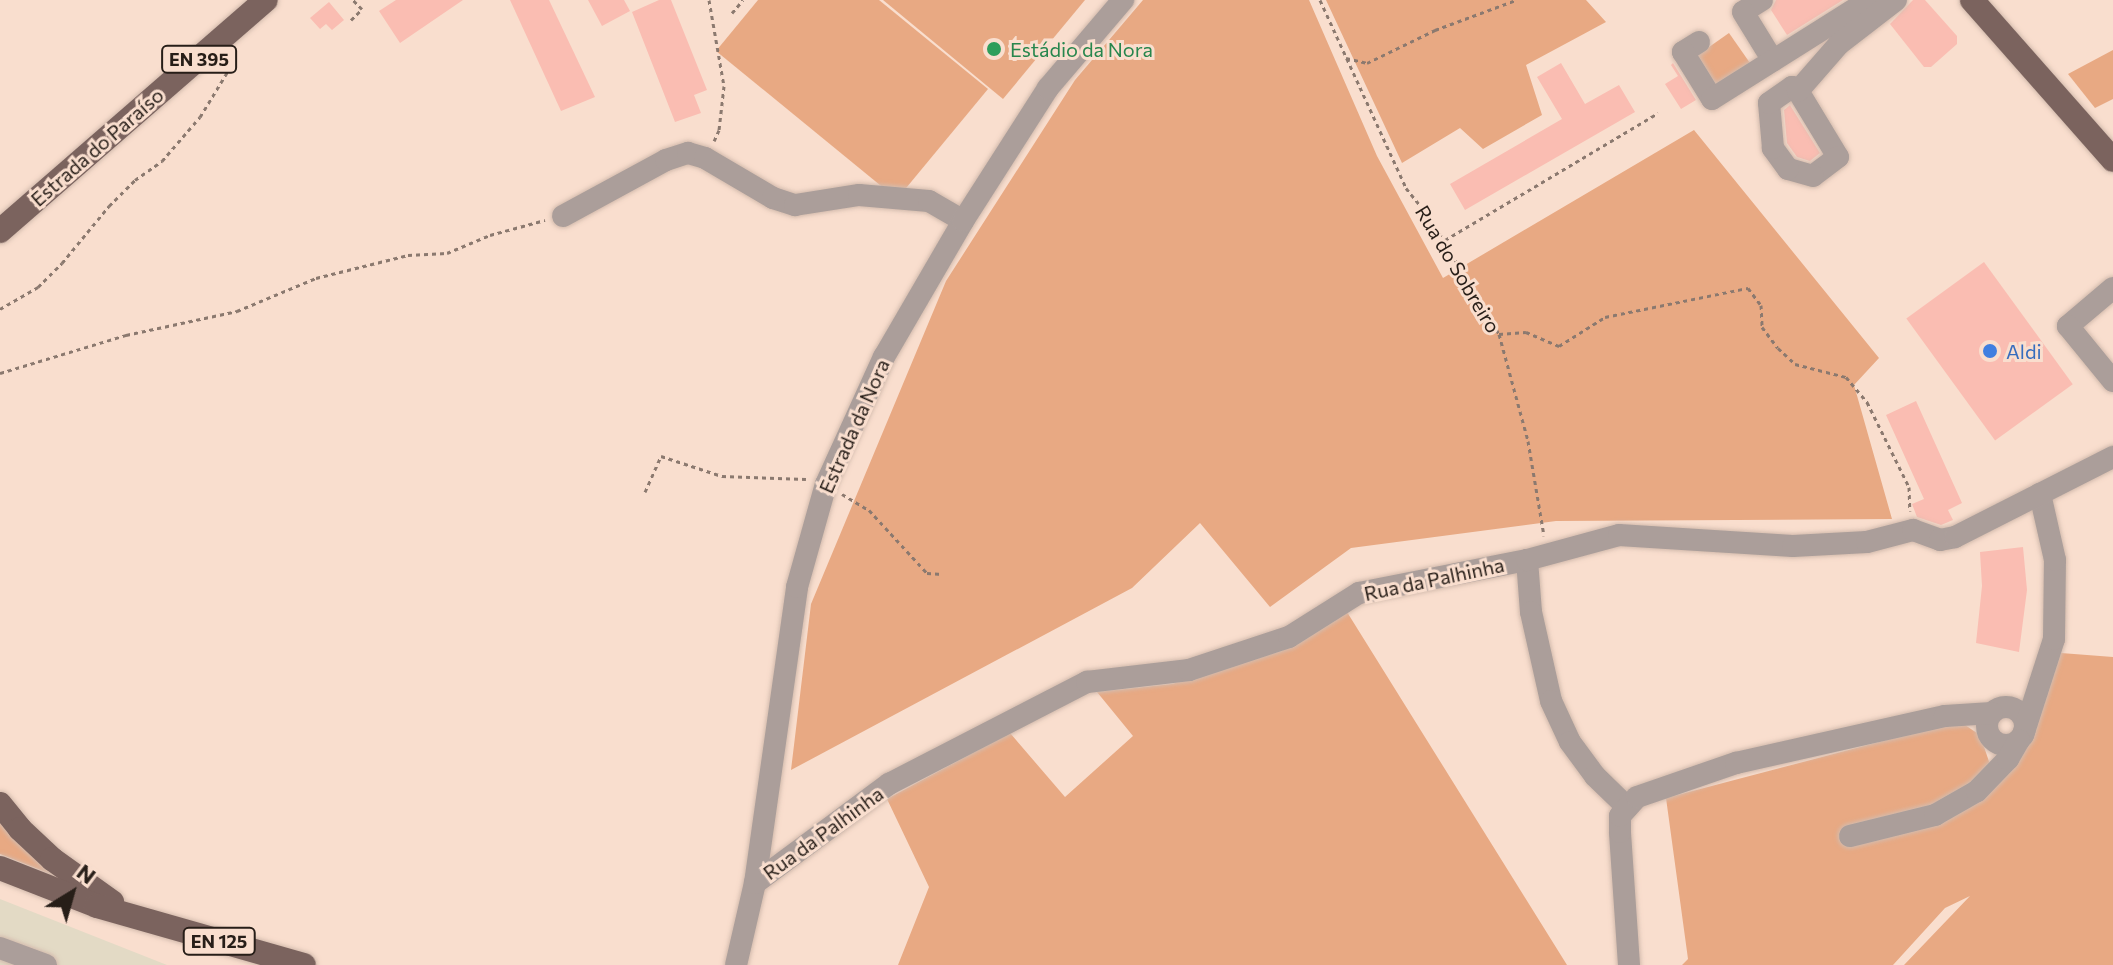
<!DOCTYPE html>
<meta charset="utf-8">
<style>
body{margin:0}
#map{position:relative;width:2113px;height:965px;overflow:hidden;background:#f9dece;font-family:Commissioner,sans-serif}
div>[style]{position:absolute}
[style*='--x']{left:calc(var(--x)*1px);top:calc(var(--y)*1px);width:calc(var(--w)*1px);rotate:calc(var(--a)*1deg)}
.industrial>*{inset:0;background:#e3dac5}
.green>*{inset:0;background:#e8a983;transform-origin:0 0}
.building>*{inset:0;background:#fabdb2;transform-origin:0 0}
.path>*{height:3px;margin-top:-1.5px;transform-origin:0;background:repeating-linear-gradient(90deg,#8b796f 0 4px,transparent 0 8px)}
.roads{filter:drop-shadow(0 0 2px #d3bbad) drop-shadow(0 0 2px #d3bbad)}
.minor>*{height:22px;margin:-11px;padding:0 11px;transform-origin:11px;border-radius:11px;background:#ab9e9a}
.minor>.ring{margin:-11px;padding:0;box-sizing:content-box;background:none;border:22px solid #ab9e9a;border-radius:50%}
.major>*{height:24px;margin:-12px;padding:0 12px;transform-origin:12px;border-radius:12px;background:#7b635e}
.dots>*{width:22px;height:22px;translate:-50% -50%;box-sizing:border-box;border:4px solid #f9dece;border-radius:50%}
span{translate:-50% -50%;white-space:nowrap;text-align:center;line-height:1.15;-webkit-text-stroke:6px #f9dece;paint-order:stroke}
.shield-label span{padding:2px 6px;background:#f9dece;border:2px solid;border-radius:6px;-webkit-text-stroke-width:0}
.shield-label{font-size:18px;color:#271e18;font-weight:700}
.leisure-label{font-size:20px;color:#27864d}
.left{translate:0 -50%;text-align:left}
.street-label{font-size:20px;color:#271e18}
.shop-label{font-size:20px;color:#366cbe}
.north{position:absolute;left:32px;top:853px;width:80px;height:80px;-webkit-text-stroke:6px #f9dece;paint-order:stroke;rotate:37deg;font-size:22px;font-weight:700;line-height:32px;text-align:center;color:#271e18}
.north::after{content:'';display:block;margin:auto;width:28px;height:36px;background:#271e18;clip-path:polygon(50% 0,100% 100%,50% 72%,0 100%)}
</style>
<div id="map">
<div class="industrial">
<i style="clip-path:polygon(0 899px,167px 965px,0 965px)"></i>
</div>
<div class="green">
<i style="clip-path:polygon(758px 0,879px 0,988px 89px,897px 199px,716px 51px)"></i>
<i style="clip-path:polygon(883px 0,1085px 0,1003px 99px)"></i>
<i style="clip-path:polygon(1143px 0,1309px 0,1377px 156px,1443px 278px,1694px 130px,1879px 358px,1854px 385px,1892px 519px,1556px 521px,1351px 548px,1270px 607px,1200px 523px,1132px 588px,791px 770px,811px 604px,946px 281px,1075px 80px)"></i>
<i style="clip-path:polygon(1326px 0,1586px 0,1606px 22px,1526px 65px,1542px 115px,1483px 149px,1460px 128px,1402px 163px)"></i>
<i style="left:1729px;top:33px;width:39px;height:43px;rotate:55deg"></i>
<i style="clip-path:polygon(2113px 50px,2113px 99px,2095px 108px,2068px 74px)"></i>
<i style="clip-path:polygon(1347px 612px,1567px 965px,898px 965px,929px 887px,887px 799px,1010px 733px,1065px 797px,1133px 736px,1097px 692px,1172px 684px,1282px 651px)"></i>
<i style="clip-path:polygon(2061px 653px,2113px 657px,2113px 965px,1904px 965px,1970px 896px,1945px 908px,1893px 965px,1682px 965px,1688px 959px,1666px 798px,1959px 721px,1980px 735px,1997px 785px)"></i>
<i style="clip-path:polygon(0 812px,61px 878px,0 854px)"></i>
</div>
<div class="building">
<i style="clip-path:polygon(396px 0,463px 0,400px 43px,379px 11px)"></i>
<i style="clip-path:polygon(510px 0,549px 0,595px 97px,561px 111px)"></i>
<i style="clip-path:polygon(588px 0,624px 0,630px 11px,602px 26px)"></i>
<i style="clip-path:polygon(659px 0,671px 0,707px 90px,694px 95px,701px 113px,675px 122px,632px 12px)"></i>
<i style="clip-path:polygon(1776px 0,1843px 0,1787px 35px,1771px 10px)"></i>
<i style="clip-path:polygon(1913px 0,1925px 0,1957px 36px,1957px 44px,1931px 67px,1924px 67px,1890px 24px)"></i>
<i style="clip-path:polygon(329px 2px,344px 20px,332px 30px,326px 24px,320px 29px,310px 18px)"></i>
<i style="clip-path:polygon(1561px 63px,1585px 104px,1619px 85px,1635px 112px,1465px 210px,1450px 184px,1562px 119px,1537px 77px)"></i>
<i style="clip-path:polygon(1673px 63px,1696px 100px,1681px 109px,1665px 84px,1678px 76px,1671px 65px)"></i>
<i style="clip-path:polygon(1790px 105px,1820px 153px,1810px 161px,1797px 157px,1787px 143px,1784px 110px)"></i>
<i style="left:1984px;top:262px;width:151px;height:96px;rotate:54deg"></i>
<i style="clip-path:polygon(1916px 401px,1962px 503px,1948px 510px,1953px 520px,1941px 525px,1917px 517px,1912px 504px,1924px 499px,1886px 415px)"></i>
<i style="clip-path:polygon(2023px 547px,2027px 590px,2019px 652px,1976px 643px,1982px 586px,1980px 552px)"></i>
</div>
<div class="path">
<i style="--x:709;--y:0;--w:87;--a:80.1"></i>
<i style="--x:724;--y:86;--w:44;--a:96.5"></i>
<i style="--x:719;--y:130;--w:12;--a:114"></i>
<i style="--x:1320;--y:0;--w:207;--a:65.4"></i>
<i style="--x:1406;--y:188;--w:40;--a:51"></i>
<i style="--x:1431;--y:219;--w:134;--a:59.4"></i>
<i style="--x:1499;--y:334;--w:111;--a:74.8"></i>
<i style="--x:1528;--y:441;--w:96;--a:80.4"></i>
<i style="--x:732;--y:13;--w:17;--a:-50"></i>
<i style="--x:351;--y:20;--w:16;--a:-45"></i>
<i style="--x:362;--y:9;--w:13;--a:-135"></i>
<i style="--x:1346;--y:58;--w:22;--a:13"></i>
<i style="--x:1367;--y:63;--w:76;--a:-25.9"></i>
<i style="--x:1435;--y:30;--w:86;--a:-20.3"></i>
<i style="--x:1445;--y:240;--w:248;--a:-30.8"></i>
<i style="--x:0;--y:309;--w:44;--a:-30.1"></i>
<i style="--x:38;--y:287;--w:34;--a:-45"></i>
<i style="--x:62;--y:263;--w:74;--a:-50.5"></i>
<i style="--x:109;--y:206;--w:37;--a:-45"></i>
<i style="--x:135;--y:180;--w:33;--a:-35"></i>
<i style="--x:162;--y:161;--w:58;--a:-49.2"></i>
<i style="--x:200;--y:117;--w:60;--a:-58.7"></i>
<i style="--x:231;--y:66;--w:7;--a:-124"></i>
<i style="--x:1499;--y:334;--w:27;--a:-4"></i>
<i style="--x:1526;--y:332;--w:36;--a:23"></i>
<i style="--x:1559;--y:346;--w:54;--a:-32.2"></i>
<i style="--x:1605;--y:317;--w:146;--a:-11.5"></i>
<i style="--x:1748;--y:288;--w:21;--a:53"></i>
<i style="--x:1761;--y:305;--w:22;--a:87"></i>
<i style="--x:1762;--y:327;--w:26;--a:53"></i>
<i style="--x:1778;--y:348;--w:23;--a:43"></i>
<i style="--x:1795;--y:364;--w:53;--a:14.3"></i>
<i style="--x:1846;--y:377;--w:33;--a:50"></i>
<i style="--x:1867;--y:402;--w:95;--a:63.7"></i>
<i style="--x:1909;--y:487;--w:24;--a:88"></i>
<i style="--x:0;--y:373;--w:132;--a:-16.8"></i>
<i style="--x:126;--y:335;--w:114;--a:-12.2"></i>
<i style="--x:237;--y:311;--w:86;--a:-22.7"></i>
<i style="--x:316;--y:278;--w:95;--a:-14"></i>
<i style="--x:408;--y:255;--w:39;--a:-3"></i>
<i style="--x:447;--y:253;--w:47;--a:-22.7"></i>
<i style="--x:490;--y:235;--w:57;--a:-15.3"></i>
<i style="--x:645;--y:492;--w:39;--a:-66"></i>
<i style="--x:661;--y:456;--w:64;--a:18.2"></i>
<i style="--x:722;--y:476;--w:84;--a:2"></i>
<i style="--x:842;--y:494;--w:31;--a:31"></i>
<i style="--x:869;--y:510;--w:86;--a:47.4"></i>
<i style="--x:927;--y:573;--w:15;--a:4"></i>
</div>
<div class="roads">
<div class="minor">
<i style="--x:1762;--y:0;--w:22;--a:148"></i>
<i style="--x:1743;--y:12;--w:57;--a:58.5"></i>
<i style="--x:1699;--y:42;--w:19;--a:148"></i>
<i style="--x:1683;--y:52;--w:55;--a:58.3"></i>
<i style="--x:1712;--y:99;--w:186;--a:-32.2"></i>
<i style="--x:1792;--y:87;--w:7;--a:34"></i>
<i style="--x:1798;--y:91;--w:77;--a:58.8"></i>
<i style="--x:1838;--y:157;--w:31;--a:143"></i>
<i style="--x:1813;--y:176;--w:26;--a:-164"></i>
<i style="--x:1788;--y:169;--w:26;--a:-126"></i>
<i style="--x:1773;--y:148;--w:45;--a:-95.1"></i>
<i style="--x:1769;--y:103;--w:28;--a:-35"></i>
<i style="--x:1798;--y:91;--w:62;--a:-48.9"></i>
<i style="--x:1839;--y:44;--w:72;--a:-37.7"></i>
<i style="--x:563;--y:216;--w:117;--a:-28.5"></i>
<i style="--x:666;--y:160;--w:23;--a:-18"></i>
<i style="--x:688;--y:153;--w:18;--a:16"></i>
<i style="--x:705;--y:158;--w:79;--a:30.5"></i>
<i style="--x:773;--y:198;--w:23;--a:18"></i>
<i style="--x:795;--y:205;--w:65;--a:-8.9"></i>
<i style="--x:859;--y:195;--w:70;--a:4.9"></i>
<i style="--x:929;--y:201;--w:39;--a:30"></i>
<i style="--x:2113;--y:288;--w:59;--a:139.8"></i>
<i style="--x:2068;--y:326;--w:71;--a:50.7"></i>
<i style="--x:1527;--y:560;--w:52;--a:85.6"></i>
<i style="--x:1531;--y:612;--w:91;--a:77.3"></i>
<i style="--x:1551;--y:701;--w:45;--a:65.1"></i>
<i style="--x:1570;--y:742;--w:42;--a:53.7"></i>
<i style="--x:1595;--y:776;--w:45;--a:44.1"></i>
<i class="ring" style="left:1987px;top:707px;width:16px;height:16px"></i>
<i style="--x:2023;--y:735;--w:101;--a:-72.1"></i>
<i style="--x:2054;--y:639;--w:79;--a:-89.3"></i>
<i style="--x:2055;--y:560;--w:68;--a:-102.8"></i>
<i style="--x:1850;--y:836;--w:88;--a:-13.9"></i>
<i style="--x:1935;--y:815;--w:48;--a:-29.7"></i>
<i style="--x:1977;--y:791;--w:45;--a:-45.9"></i>
<i style="--x:2008;--y:759;--w:22;--a:-60"></i>
<i style="--x:755;--y:883;--w:167;--a:-36.5"></i>
<i style="--x:889;--y:784;--w:223;--a:-27.3"></i>
<i style="--x:1087;--y:682;--w:103;--a:-6.7"></i>
<i style="--x:1189;--y:670;--w:105;--a:-18.3"></i>
<i style="--x:1289;--y:637;--w:83;--a:-32.2"></i>
<i style="--x:1359;--y:593;--w:171;--a:-11.1"></i>
<i style="--x:1527;--y:560;--w:95;--a:-15.2"></i>
<i style="--x:1619;--y:535;--w:174;--a:3.6"></i>
<i style="--x:1793;--y:546;--w:74;--a:-3.1"></i>
<i style="--x:1867;--y:542;--w:48;--a:-14.6"></i>
<i style="--x:1913;--y:530;--w:29;--a:20"></i>
<i style="--x:1940;--y:540;--w:15;--a:-11"></i>
<i style="--x:1955;--y:537;--w:177;--a:-26.9"></i>
<i style="--x:0;--y:948;--w:49;--a:20.3"></i>
<i style="--x:736;--y:965;--w:84;--a:-77"></i>
<i style="--x:755;--y:883;--w:299;--a:-81.9"></i>
<i style="--x:797;--y:587;--w:107;--a:-74.3"></i>
<i style="--x:826;--y:484;--w:140;--a:-65.5"></i>
<i style="--x:884;--y:357;--w:157;--a:-59.8"></i>
<i style="--x:963;--y:221;--w:158;--a:-57.4"></i>
<i style="--x:1048;--y:88;--w:116;--a:-49.6"></i>
<i style="--x:1629;--y:965;--w:133;--a:-93.9"></i>
<i style="--x:1620;--y:832;--w:16;--a:-90"></i>
<i style="--x:1620;--y:816;--w:25;--a:-48"></i>
<i style="--x:1637;--y:797;--w:105;--a:-19"></i>
<i style="--x:1736;--y:763;--w:214;--a:-12.7"></i>
<i style="--x:1945;--y:716;--w:47;--a:-3.7"></i>
</div>
<div class="major">
<i style="--x:1972;--y:0;--w:213;--a:48.6"></i>
<i style="--x:0;--y:231;--w:352;--a:-41"></i>
<i style="--x:0;--y:804;--w:32;--a:51"></i>
<i style="--x:20;--y:829;--w:44;--a:43.2"></i>
<i style="--x:52;--y:859;--w:74;--a:35.6"></i>
<i style="--x:0;--y:868;--w:104;--a:21.4"></i>
<i style="--x:97;--y:906;--w:215;--a:15.9"></i>
</div>
</div>
<div class="dots">
<i style="left:994px;top:49px;background:#2e9e5b"></i>
<i style="left:1990px;top:351px;background:#3f7fe0"></i>
</div>
<div class="shield-label">
<span style="left:199px;top:59px">EN 395</span>
<span style="left:219px;top:941px">EN 125</span>
</div>
<div class="leisure-label">
<span class="left" style="left:1010px;top:49px">Estádio da Nora</span>
</div>
<div class="street-label">
<span style="left:97px;top:147px;rotate:-41deg">Estrada do Paraíso</span>
<span style="left:1458px;top:269px;rotate:59deg">Rua do Sobreiro</span>
<span style="left:854px;top:426px;rotate:-66deg">Estrada da Nora</span>
<span style="left:1434px;top:579px;rotate:-12deg">Rua da Palhinha</span>
<span style="left:823px;top:833px;rotate:-36deg">Rua da Palhinha</span>
</div>
<div class="shop-label">
<span class="left" style="left:2006px;top:351px">Aldi</span>
</div>
<div class="north">N</div>
</div>
